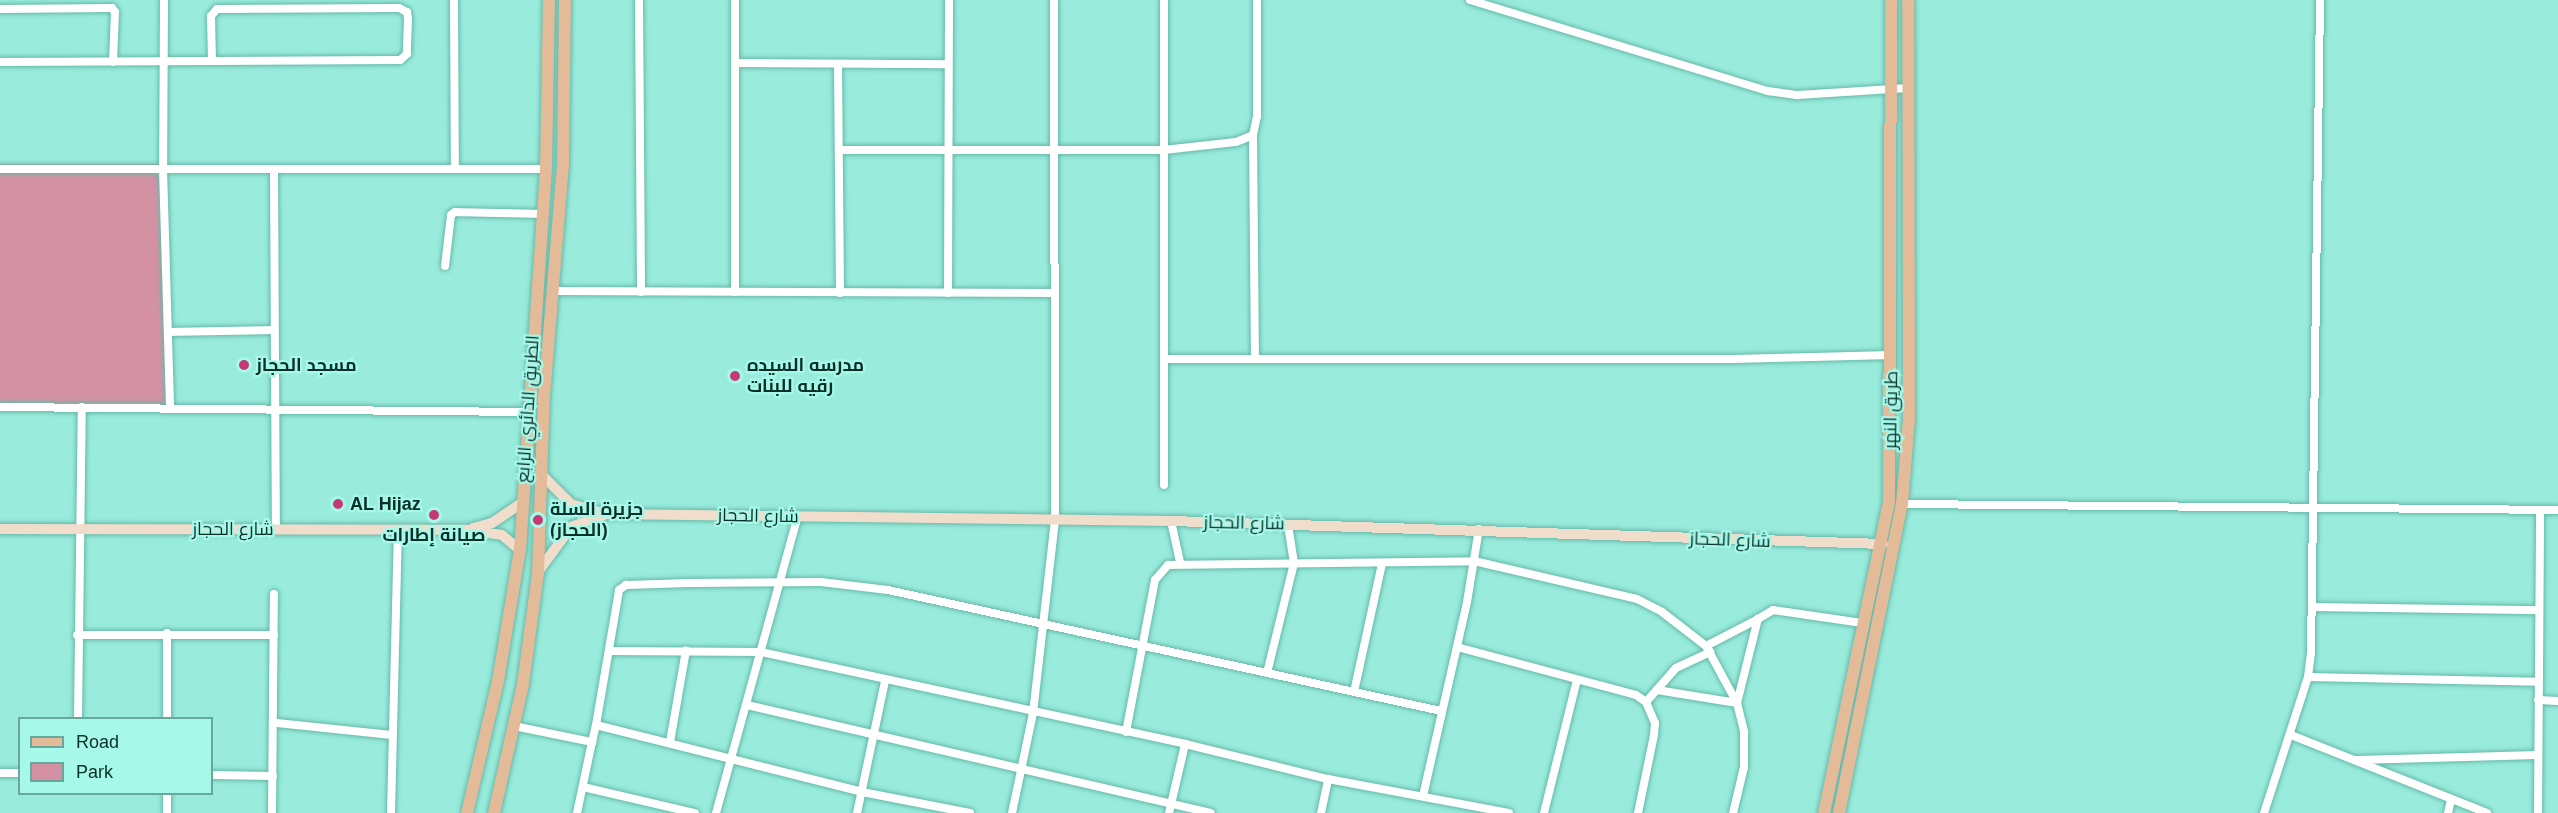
<!DOCTYPE html>
<meta charset="utf-8">
<style>
body{margin:0}
#map{position:relative;width:2558px;height:813px;overflow:hidden;background:#99ecdc;font-family:Helvetica,Cairo,sans-serif}
div>[style]{position:absolute}
[style*='--x']{left:calc(var(--x)*1px);top:calc(var(--y)*1px);width:calc(var(--w)*1px);rotate:calc(var(--a)*1deg)}
.green>*{inset:0;background:#d491a4;transform-origin:0 0}
.roads{filter:drop-shadow(0 0 2px #67b9aa) drop-shadow(0 0 2px #67b9aa)}
.street>*{height:8px;margin:-4px;padding:0 4px;transform-origin:4px;border-radius:4px;background:#fff}
.secondary>*{height:10px;margin:-5px;padding:0 5px;transform-origin:5px;border-radius:5px;background:#f1ddcb}
.primary>*{height:12px;margin:-6px;padding:0 6px;transform-origin:6px;border-radius:6px;background:#e3bb98}
.dots>*{width:16px;height:16px;translate:-50% -50%;box-sizing:border-box;border:3px solid #a6f9e9;border-radius:50%}
span{translate:-50% -50%;white-space:nowrap;text-align:center;line-height:1.15;-webkit-text-stroke:4.5px #a6f9e9;paint-order:stroke}
.poi-label{font-size:18px;color:#0b2f29;font-weight:700}
.left{translate:0 -50%;text-align:left}
.street-label{font-size:18px;color:#0b2f29}
.legend{position:absolute;left:18px;top:717px;width:195px;height:78px;box-sizing:border-box;background:#a6f9e9;border:2px solid #68a89c;margin:0;padding:8px 10px;list-style:none;font-size:18px;color:#0b2f29}
.legend li{display:flex;align-items:center;gap:12px;height:30px}
.legend b{width:30px;border:2px solid #68a89c}
</style>
<div id="map">
<div class="green">
<i style="left:0;top:164px;width:167px;height:241px"></i>
</div>
<div class="roads">
<div class="street">
<i style="--x:164;--y:0;--w:169;--a:90.3"></i>
<i style="--x:163;--y:169;--w:239;--a:88.3"></i>
<i style="--x:454;--y:0;--w:169;--a:89.7"></i>
<i style="--x:639;--y:0;--w:292;--a:89.6"></i>
<i style="--x:1470;--y:0;--w:312;--a:17"></i>
<i style="--x:1768;--y:91;--w:30;--a:8"></i>
<i style="--x:1798;--y:95;--w:110;--a:-3.6"></i>
<i style="--x:399;--y:8;--w:9;--a:27"></i>
<i style="--x:407;--y:12;--w:7;--a:82"></i>
<i style="--x:408;--y:19;--w:35;--a:92"></i>
<i style="--x:407;--y:54;--w:9;--a:139"></i>
<i style="--x:400;--y:60;--w:188;--a:179.7"></i>
<i style="--x:212;--y:61;--w:45;--a:-91.3"></i>
<i style="--x:211;--y:16;--w:9;--a:-49"></i>
<i style="--x:217;--y:9;--w:182;--a:-0.3"></i>
<i style="--x:0;--y:9;--w:112;--a:-0.5"></i>
<i style="--x:112;--y:8;--w:5;--a:53"></i>
<i style="--x:115;--y:12;--w:50;--a:92.3"></i>
<i style="--x:0;--y:62;--w:212;--a:-0.3"></i>
<i style="--x:735;--y:63;--w:213;--a:0.3"></i>
<i style="--x:838;--y:64;--w:229;--a:89.5"></i>
<i style="--x:1253;--y:135;--w:223;--a:89.5"></i>
<i style="--x:840;--y:150;--w:324;--a:0"></i>
<i style="--x:1164;--y:150;--w:72;--a:-6.3"></i>
<i style="--x:1236;--y:142;--w:18;--a:-22"></i>
<i style="--x:1253;--y:135;--w:19;--a:-78"></i>
<i style="--x:1257;--y:116;--w:116;--a:-90"></i>
<i style="--x:0;--y:169;--w:546;--a:0"></i>
<i style="--x:274;--y:169;--w:360;--a:89.7"></i>
<i style="--x:445;--y:266;--w:51;--a:-83.3"></i>
<i style="--x:451;--y:215;--w:5;--a:-37"></i>
<i style="--x:455;--y:212;--w:87;--a:1.3"></i>
<i style="--x:553;--y:291;--w:501;--a:0.23"></i>
<i style="--x:735;--y:292;--w:292;--a:-90"></i>
<i style="--x:948;--y:293;--w:293;--a:-89.8"></i>
<i style="--x:170;--y:332;--w:104;--a:-1.1"></i>
<i style="--x:1165;--y:359;--w:568;--a:0"></i>
<i style="--x:1733;--y:359;--w:159;--a:-1.4"></i>
<i style="--x:0;--y:407;--w:529;--a:0.54"></i>
<i style="--x:1164;--y:485;--w:485;--a:-90"></i>
<i style="--x:1902;--y:504;--w:656;--a:0.52"></i>
<i style="--x:1171;--y:521;--w:42;--a:77.6"></i>
<i style="--x:2314;--y:607;--w:225;--a:0.8"></i>
<i style="--x:167;--y:633;--w:85;--a:90"></i>
<i style="--x:77;--y:635;--w:197;--a:0"></i>
<i style="--x:1706;--y:646;--w:59;--a:-27.4"></i>
<i style="--x:1457;--y:647;--w:185;--a:15"></i>
<i style="--x:1636;--y:695;--w:12;--a:35"></i>
<i style="--x:1646;--y:702;--w:23;--a:67"></i>
<i style="--x:1655;--y:723;--w:12;--a:95"></i>
<i style="--x:1654;--y:735;--w:80;--a:101.6"></i>
<i style="--x:609;--y:651;--w:152;--a:0.4"></i>
<i style="--x:761;--y:652;--w:434;--a:12.2"></i>
<i style="--x:1185;--y:744;--w:147;--a:13.8"></i>
<i style="--x:1328;--y:779;--w:184;--a:10.6"></i>
<i style="--x:1267;--y:673;--w:113;--a:-76.2"></i>
<i style="--x:1294;--y:563;--w:39;--a:-99"></i>
<i style="--x:2308;--y:677;--w:231;--a:1.2"></i>
<i style="--x:1657;--y:690;--w:81;--a:9.2"></i>
<i style="--x:1737;--y:703;--w:87;--a:-76"></i>
<i style="--x:1758;--y:619;--w:17;--a:-31"></i>
<i style="--x:1773;--y:610;--w:90;--a:8.3"></i>
<i style="--x:1354;--y:692;--w:131;--a:-77.7"></i>
<i style="--x:2538;--y:700;--w:20;--a:3"></i>
<i style="--x:1646;--y:702;--w:45;--a:-48.6"></i>
<i style="--x:1676;--y:668;--w:38;--a:-25"></i>
<i style="--x:747;--y:705;--w:476;--a:13.1"></i>
<i style="--x:78;--y:718;--w:311;--a:-89.3"></i>
<i style="--x:276;--y:723;--w:117;--a:5.9"></i>
<i style="--x:596;--y:725;--w:137;--a:-80.3"></i>
<i style="--x:619;--y:590;--w:9;--a:-36"></i>
<i style="--x:626;--y:585;--w:63;--a:-1.8"></i>
<i style="--x:689;--y:583;--w:132;--a:-0.4"></i>
<i style="--x:821;--y:582;--w:67;--a:6.8"></i>
<i style="--x:888;--y:590;--w:566;--a:12.34"></i>
<i style="--x:514;--y:726;--w:80;--a:11.6"></i>
<i style="--x:592;--y:742;--w:17;--a:-77"></i>
<i style="--x:596;--y:725;--w:274;--a:14.1"></i>
<i style="--x:862;--y:792;--w:110;--a:11"></i>
<i style="--x:1126;--y:732;--w:155;--a:-79.2"></i>
<i style="--x:1155;--y:580;--w:20;--a:-49"></i>
<i style="--x:1168;--y:565;--w:306;--a:-0.7"></i>
<i style="--x:1474;--y:561;--w:167;--a:13.1"></i>
<i style="--x:1637;--y:599;--w:28;--a:27"></i>
<i style="--x:1662;--y:612;--w:56;--a:37.7"></i>
<i style="--x:1706;--y:646;--w:65;--a:61.5"></i>
<i style="--x:1737;--y:703;--w:30;--a:76"></i>
<i style="--x:1744;--y:732;--w:35;--a:90"></i>
<i style="--x:1744;--y:767;--w:47;--a:103.4"></i>
<i style="--x:2291;--y:735;--w:211;--a:21.7"></i>
<i style="--x:670;--y:742;--w:93;--a:-80.1"></i>
<i style="--x:2357;--y:760;--w:181;--a:-1.6"></i>
<i style="--x:0;--y:773;--w:20;--a:0"></i>
<i style="--x:212;--y:775;--w:61;--a:0.9"></i>
<i style="--x:583;--y:787;--w:115;--a:13.1"></i>
<i style="--x:1423;--y:796;--w:199;--a:-77.2"></i>
<i style="--x:1467;--y:602;--w:74;--a:-80.7"></i>
<i style="--x:167;--y:813;--w:19;--a:-90"></i>
<i style="--x:272;--y:813;--w:219;--a:-89.5"></i>
<i style="--x:391;--y:813;--w:284;--a:-88.6"></i>
<i style="--x:577;--y:813;--w:73;--a:-78.1"></i>
<i style="--x:716;--y:813;--w:308;--a:-74.6"></i>
<i style="--x:857;--y:813;--w:135;--a:-78"></i>
<i style="--x:1012;--y:813;--w:102;--a:-78.1"></i>
<i style="--x:1033;--y:713;--w:195;--a:-83.5"></i>
<i style="--x:1055;--y:519;--w:519;--a:-90.11"></i>
<i style="--x:1169;--y:813;--w:71;--a:-76.9"></i>
<i style="--x:1321;--y:813;--w:35;--a:-78"></i>
<i style="--x:1544;--y:813;--w:137;--a:-76.1"></i>
<i style="--x:2264;--y:813;--w:143;--a:-72.1"></i>
<i style="--x:2308;--y:677;--w:24;--a:-83"></i>
<i style="--x:2311;--y:653;--w:653;--a:-89.21"></i>
<i style="--x:2448;--y:813;--w:13;--a:-77"></i>
<i style="--x:2538;--y:813;--w:303;--a:-89.6"></i>
</div>
<div class="secondary">
<i style="--x:543;--y:476;--w:40;--a:45"></i>
<i style="--x:571;--y:504;--w:35;--a:16"></i>
<i style="--x:605;--y:514;--w:566;--a:0.71"></i>
<i style="--x:1171;--y:521;--w:712;--a:1.85"></i>
<i style="--x:473;--y:528;--w:20;--a:-15"></i>
<i style="--x:492;--y:523;--w:34;--a:-34"></i>
<i style="--x:0;--y:529;--w:467;--a:0.1"></i>
<i style="--x:467;--y:530;--w:35;--a:8"></i>
<i style="--x:502;--y:535;--w:23;--a:40"></i>
<i style="--x:538;--y:572;--w:56;--a:-53.7"></i>
<i style="--x:571;--y:527;--w:35;--a:-20"></i>
</div>
<div class="primary">
<i style="--x:467;--y:813;--w:136;--a:-76.8"></i>
<i style="--x:498;--y:681;--w:133;--a:-80.5"></i>
<i style="--x:520;--y:550;--w:382;--a:-86.1"></i>
<i style="--x:546;--y:169;--w:169;--a:-89"></i>
<i style="--x:494;--y:813;--w:132;--a:-77.3"></i>
<i style="--x:523;--y:684;--w:112;--a:-82.3"></i>
<i style="--x:538;--y:573;--w:177;--a:-88.1"></i>
<i style="--x:544;--y:396;--w:233;--a:-85.3"></i>
<i style="--x:563;--y:164;--w:164;--a:-89.3"></i>
<i style="--x:1824;--y:813;--w:318;--a:-78.2"></i>
<i style="--x:1889;--y:502;--w:502;--a:-89.77"></i>
<i style="--x:1839;--y:813;--w:315;--a:-78.5"></i>
<i style="--x:1902;--y:504;--w:85;--a:-85.3"></i>
<i style="--x:1909;--y:419;--w:419;--a:-90.1"></i>
</div>
</div>
<div class="dots">
<i style="left:244px;top:365px;background:#c53a71"></i>
<i style="left:735px;top:376px;background:#c53a71"></i>
<i style="left:338px;top:504px;background:#c53a71"></i>
<i style="left:434px;top:515px;background:#c53a71"></i>
<i style="left:538px;top:520px;background:#c53a71"></i>
</div>
<div class="poi-label">
<span class="left" style="left:256px;top:365px">مسجد الحجاز</span>
<span class="left" style="left:747px;top:376px">مدرسه السيده<br>رقيه للبنات</span>
<span class="left" style="left:350px;top:504px">AL Hijaz</span>
<span class="left" style="left:550px;top:520px">جزيرة السلة<br>(الحجاز)</span>
<span style="left:434px;top:535px">صيانة إطارات</span>
</div>
<div class="street-label">
<span style="left:528px;top:409px;rotate:-86deg">الطريق الدائري الرابع</span>
<span style="left:1891px;top:410px;rotate:-89deg">طريق النهر</span>
<span style="left:758px;top:516px;rotate:1deg">شارع الحجاز</span>
<span style="left:1244px;top:523px;rotate:1deg">شارع الحجاز</span>
<span style="left:233px;top:529px">شارع الحجاز</span>
<span style="left:1730px;top:540px;rotate:2deg">شارع الحجاز</span>
</div>
<ul class="legend">
<li><b style="height:8px;background:#e3bb98"></b>Road</li>
<li><b style="height:16px;background:#d491a4"></b>Park</li>
</ul>
</div>
